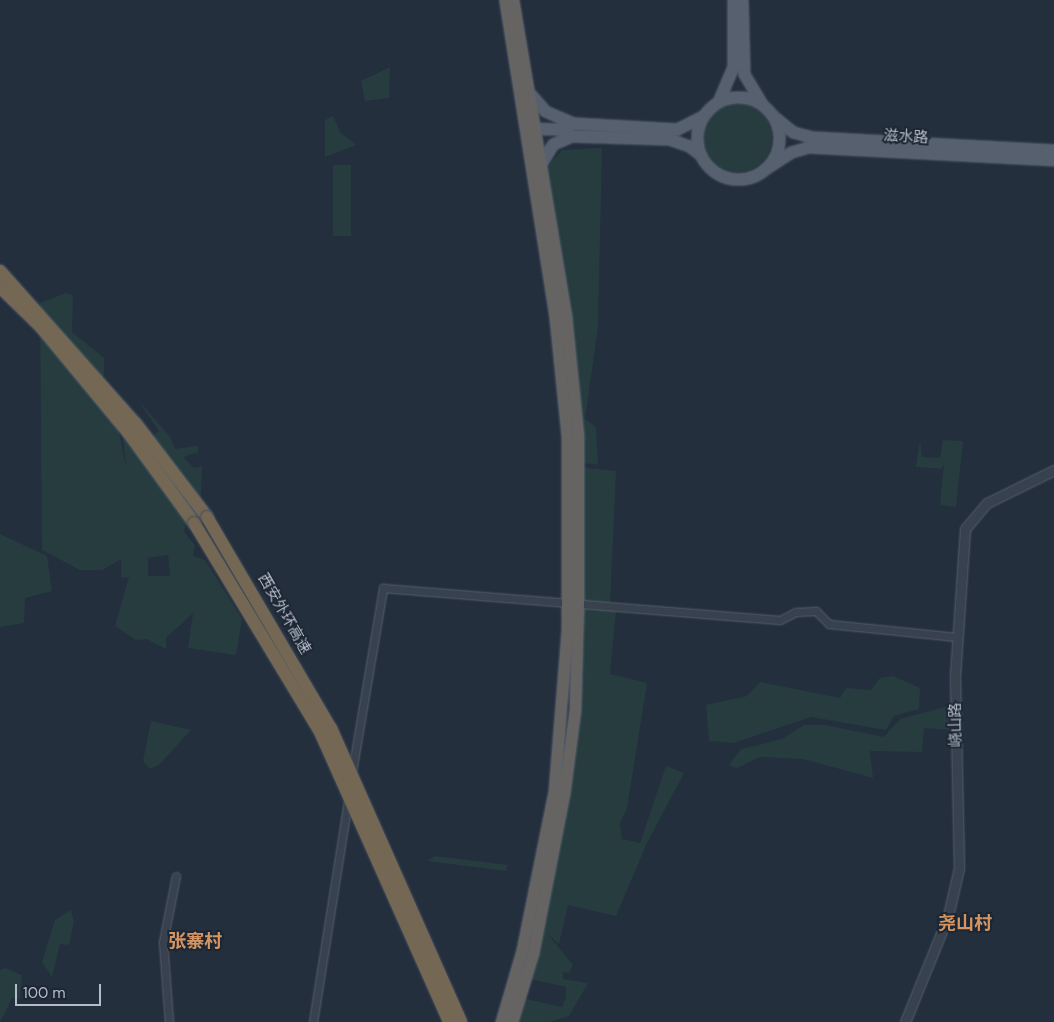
<!DOCTYPE html>
<meta charset="utf-8">
<style>
body{margin:0}
#map{position:relative;width:1054px;height:1022px;overflow:hidden;background:#242f3e;font-family:"DM Sans","Noto Sans SC",sans-serif}
div>[style]{position:absolute}
[style*='--x']{left:calc(var(--x)*1px);top:calc(var(--y)*1px);width:calc(var(--w)*1px);rotate:calc(var(--a)*1deg)}
.green>*{inset:0;background:#263c3f;transform-origin:0 0}
.round{border-radius:50%}
.roads{filter:drop-shadow(0 0 1px #565f6c) drop-shadow(0 0 1px #565f6c)}
.minor>*{height:7px;margin:-3.5px;padding:0 3.5px;transform-origin:3.5px;border-radius:3.5px;background:#38414e}
.tertiary>*{height:9px;margin:-4.5px;padding:0 4.5px;transform-origin:4.5px;border-radius:4.5px;background:#38414e}
.primary>*{height:11px;margin:-5.5px;padding:0 5.5px;transform-origin:5.5px;border-radius:5.5px;background:#56606e}
.primary>.ring{margin:-5.5px;padding:0;box-sizing:content-box;background:none;border:11px solid #56606e;border-radius:50%}
.trunk>*{height:11px;margin:-5.5px;padding:0 5.5px;transform-origin:5.5px;border-radius:5.5px;background:#656462}
.motorway>*{height:12px;margin:-6px;padding:0 6px;transform-origin:6px;border-radius:6px;background:#746855}
.bridges{filter:drop-shadow(0 0 1px #434c59) drop-shadow(0 0 1px #434c59)}
.motorway-bridge>*{height:12px;margin:-6px;padding:0 6px;transform-origin:6px;border-radius:6px;background:#746855}
span{translate:-50% -50%;white-space:nowrap;text-align:center;line-height:1.15;-webkit-text-stroke:4px #1d2633;paint-order:stroke}
.street-label{font-size:15px;color:#b4bcc9}
.quarter-label{font-size:18px;color:#d59563;font-weight:700}
.scale{position:absolute;left:15px;top:984px;width:86px;height:22px;box-sizing:border-box;border:2px solid #b4bcc9;border-top:0;padding-left:6px;font-size:15px;line-height:18px;white-space:nowrap;color:#b4bcc9;-webkit-text-stroke:4px #1d2633;paint-order:stroke}
</style>
<div id="map">
<div class="green">
<i style="clip-path:polygon(390px 67px,389px 98px,365px 101px,361px 81px)"></i>
<i class="round" style="left:704px;top:104px;width:68px;height:68px"></i>
<i style="clip-path:polygon(333px 116px,340px 132px,356px 145px,325px 157px,325px 120px)"></i>
<i style="clip-path:polygon(602px 148px,598px 327px,585px 419px,596px 427px,598px 465px,578px 462px,543px 172px,562px 150px)"></i>
<i style="left:351px;top:165px;width:71px;height:18px;rotate:90deg"></i>
<i style="clip-path:polygon(evenodd,66px 293px,73px 295px,72px 332px,104px 358px,104px 375px,89px 388px,117px 422px,126px 468px,122px 428px,139px 448px,159px 431px,138px 400px,170px 437px,175px 449px,198px 446px,198px 452px,183px 457px,194px 468px,202px 466px,200px 515px,185px 525px,184px 532px,195px 545px,193px 556px,205px 560px,242px 619px,236px 655px,188px 648px,193px 613px,166px 638px,166px 649px,147px 639px,136px 640px,115px 626px,129px 577px,121px 578px,121px 559px,102px 570px,80px 570px,42px 550px,40px 303px,66px 293px,168px 555px,170px 576px,148px 576px,148px 558px,168px 555px)"></i>
<i style="clip-path:polygon(920px 440px,922px 457px,940px 458px,943px 440px,963px 441px,956px 507px,940px 505px,944px 464px,941px 469px,916px 467px)"></i>
<i style="clip-path:polygon(579px 467px,616px 471px,610px 606px,579px 603px)"></i>
<i style="clip-path:polygon(0 534px,47px 556px,52px 591px,25px 598px,24px 623px,0 627px)"></i>
<i style="clip-path:polygon(580px 609px,616px 610px,610px 674px,647px 683px,627px 808px,620px 824px,622px 839px,640px 843px,666px 766px,684px 773px,647px 843px,616px 916px,568px 905px,559px 944px,547px 933px,573px 965px,569px 973px,563px 972px,563px 979px,588px 983px,569px 1016px,549px 1022px,514px 1022px,521px 998px,562px 1007px,566px 997px,566px 987px,526px 978px,563px 795px)"></i>
<i style="clip-path:polygon(893px 676px,920px 688px,919px 709px,894px 716px,886px 730px,811px 717px,734px 743px,709px 741px,706px 705px,747px 696px,760px 682px,840px 698px,846px 688px,871px 690px,880px 678px)"></i>
<i style="clip-path:polygon(949px 706px,950px 730px,924px 728px,922px 752px,870px 751px,873px 778px,803px 759px,760px 757px,737px 768px,729px 765px,741px 749px,782px 739px,804px 725px,825px 725px,884px 737px,900px 719px)"></i>
<i style="clip-path:polygon(151px 721px,191px 730px,159px 765px,150px 769px,143px 761px)"></i>
<i style="clip-path:polygon(435px 856px,508px 865px,506px 871px,427px 861px)"></i>
<i style="clip-path:polygon(71px 910px,74px 922px,69px 945px,60px 944px,52px 977px,42px 962px,55px 920px)"></i>
<i style="clip-path:polygon(5px 968px,22px 975px,20px 999px,12px 998px,0 1022px,0 970px)"></i>
</div>
<div class="roads">
<div class="minor">
<i style="--x:352;--y:772;--w:187;--a:-80.4"></i>
<i style="--x:383;--y:588;--w:398;--a:4.6"></i>
<i style="--x:780;--y:620;--w:18;--a:-27"></i>
<i style="--x:796;--y:612;--w:20;--a:-3"></i>
<i style="--x:816;--y:611;--w:18;--a:45"></i>
<i style="--x:829;--y:624;--w:128;--a:5.8"></i>
<i style="--x:169;--y:1022;--w:80;--a:-94.3"></i>
<i style="--x:163;--y:942;--w:67;--a:-78.9"></i>
<i style="--x:313;--y:1022;--w:225;--a:-81"></i>
</div>
<div class="tertiary">
<i style="--x:905;--y:1022;--w:114;--a:-67.9"></i>
<i style="--x:948;--y:916;--w:49;--a:-77.1"></i>
<i style="--x:959;--y:868;--w:192;--a:-91.2"></i>
<i style="--x:955;--y:676;--w:147;--a:-86.1"></i>
<i style="--x:965;--y:529;--w:34;--a:-50"></i>
<i style="--x:987;--y:503;--w:75;--a:-26.2"></i>
</div>
<div class="primary">
<i style="--x:742;--y:0;--w:74;--a:88.5"></i>
<i style="--x:744;--y:74;--w:35;--a:59"></i>
<i style="--x:527;--y:90;--w:28;--a:49"></i>
<i style="--x:545;--y:111;--w:30;--a:23"></i>
<i style="--x:573;--y:123;--w:104;--a:3.3"></i>
<i style="--x:677;--y:129;--w:29;--a:-27"></i>
<i class="ring" style="left:697px;top:97px;width:71px;height:71px"></i>
<i style="--x:718;--y:102;--w:38;--a:-67"></i>
<i style="--x:733;--y:67;--w:67;--a:-90"></i>
<i style="--x:772;--y:115;--w:27;--a:39"></i>
<i style="--x:793;--y:132;--w:20;--a:15"></i>
<i style="--x:812;--y:137;--w:242;--a:3.1"></i>
<i style="--x:526;--y:128;--w:37;--a:2"></i>
<i style="--x:563;--y:129;--w:11;--a:38"></i>
<i style="--x:539;--y:167;--w:27;--a:-59"></i>
<i style="--x:553;--y:144;--w:21;--a:-23"></i>
<i style="--x:572;--y:136;--w:97;--a:1.8"></i>
<i style="--x:669;--y:139;--w:21;--a:19"></i>
<i style="--x:689;--y:146;--w:15;--a:37"></i>
<i style="--x:762;--y:171;--w:35;--a:-33"></i>
<i style="--x:791;--y:152;--w:19;--a:-16"></i>
<i style="--x:809;--y:147;--w:245;--a:3"></i>
</div>
<div class="trunk">
<i style="--x:501;--y:1022;--w:75;--a:-73.7"></i>
<i style="--x:522;--y:950;--w:161;--a:-78.6"></i>
<i style="--x:554;--y:792;--w:162;--a:-85.4"></i>
<i style="--x:567;--y:631;--w:195;--a:-90"></i>
<i style="--x:567;--y:436;--w:120;--a:-95.8"></i>
<i style="--x:555;--y:317;--w:321;--a:-99"></i>
<i style="--x:512;--y:1022;--w:72;--a:-73.1"></i>
<i style="--x:533;--y:953;--w:162;--a:-79"></i>
<i style="--x:564;--y:794;--w:86;--a:-82.6"></i>
<i style="--x:575;--y:709;--w:106;--a:-88.4"></i>
<i style="--x:578;--y:603;--w:167;--a:-90"></i>
<i style="--x:578;--y:436;--w:120;--a:-95.8"></i>
<i style="--x:566;--y:317;--w:321;--a:-99.5"></i>
</div>
<div class="motorway">
<i style="--x:0;--y:271;--w:205;--a:48.4"></i>
<i style="--x:136;--y:424;--w:117;--a:52.6"></i>
<i style="--x:0;--y:287;--w:57;--a:44.3"></i>
<i style="--x:41;--y:327;--w:136;--a:50.4"></i>
<i style="--x:128;--y:432;--w:112;--a:54"></i>
</div>
</div>
<div class="bridges">
<div class="motorway-bridge">
<i style="--x:207;--y:517;--w:245;--a:59.6"></i>
<i style="--x:331;--y:728;--w:321;--a:66.1"></i>
<i style="--x:194;--y:523;--w:244;--a:58.9"></i>
<i style="--x:320;--y:732;--w:317;--a:66"></i>
</div>
</div>
<div class="street-label">
<span style="left:906px;top:137px;rotate:3deg">滋水路</span>
<span style="left:284px;top:614px;rotate:60deg">西安外环高速</span>
<span style="left:956px;top:725px;rotate:-91deg">峣山路</span>
</div>
<div class="quarter-label">
<span style="left:965px;top:923px">尧山村</span>
<span style="left:195px;top:941px">张寨村</span>
</div>
<div class="scale">100 m</div>
</div>
